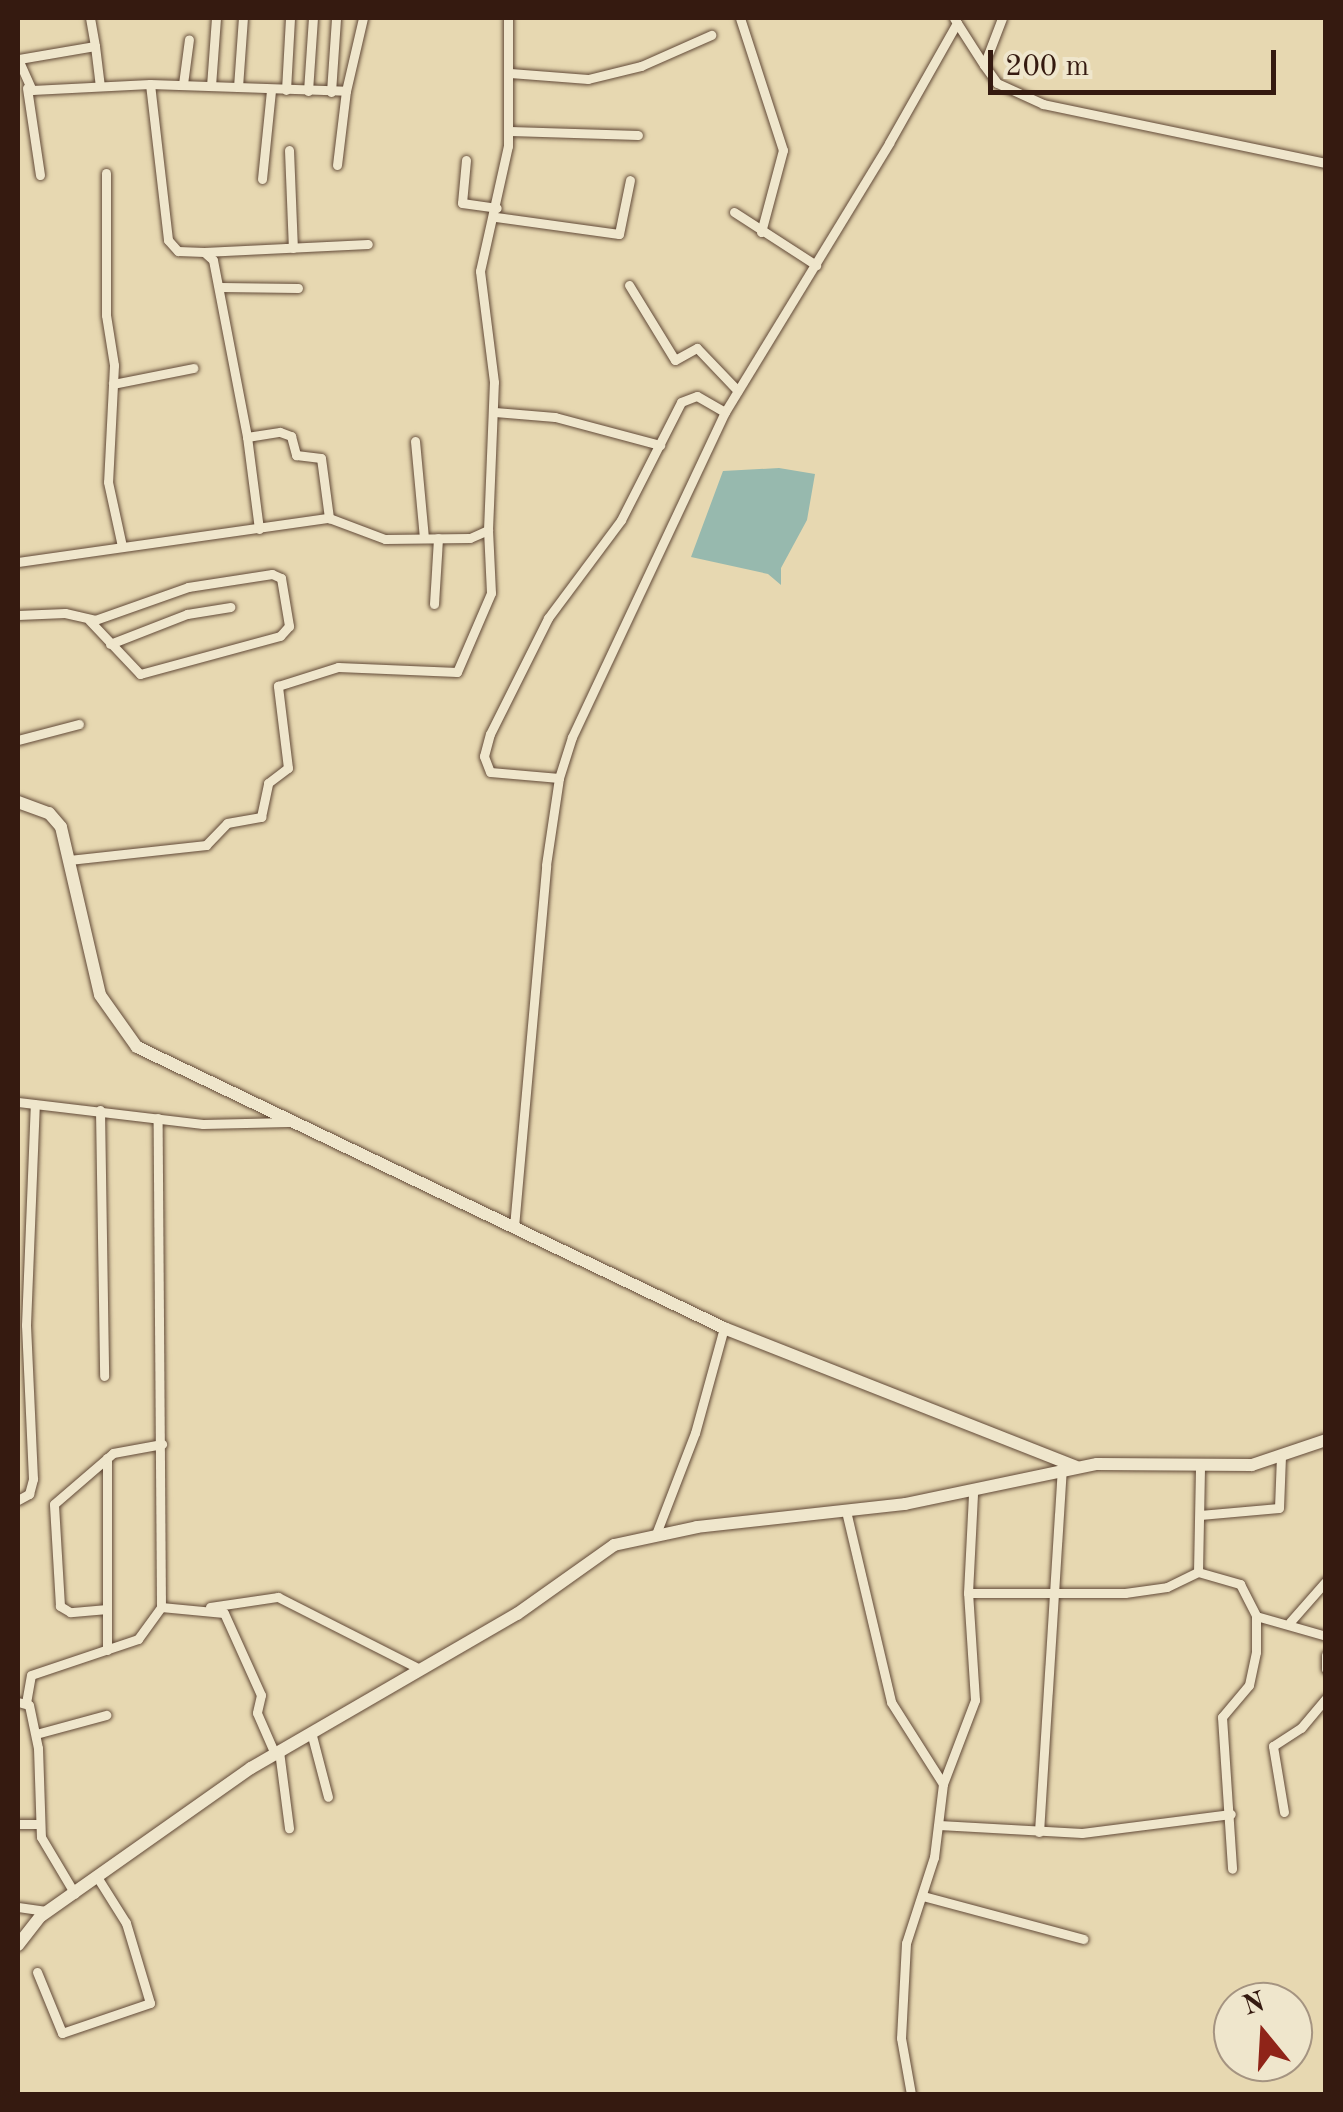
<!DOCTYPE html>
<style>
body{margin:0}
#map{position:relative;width:1343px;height:2112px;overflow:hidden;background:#e7d8b1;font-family:"Old Standard TT",serif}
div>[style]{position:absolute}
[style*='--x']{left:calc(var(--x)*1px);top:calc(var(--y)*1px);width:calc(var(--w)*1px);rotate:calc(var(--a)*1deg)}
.water>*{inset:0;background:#97b9ae}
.roads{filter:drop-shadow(0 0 2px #624a38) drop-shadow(0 0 2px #624a38)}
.street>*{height:9px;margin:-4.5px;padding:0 4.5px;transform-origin:4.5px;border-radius:4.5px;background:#efe6cc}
.secondary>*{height:12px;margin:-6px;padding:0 6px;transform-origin:6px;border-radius:6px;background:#efe6cc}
span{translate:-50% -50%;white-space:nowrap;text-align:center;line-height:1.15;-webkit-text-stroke:9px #efe6cc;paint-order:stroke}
.frame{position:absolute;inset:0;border:20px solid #351a10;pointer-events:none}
.north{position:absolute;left:1213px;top:1982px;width:100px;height:100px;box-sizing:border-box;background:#efe6cc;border:2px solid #a59481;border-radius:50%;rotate:342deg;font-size:28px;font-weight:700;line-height:40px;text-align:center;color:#351a10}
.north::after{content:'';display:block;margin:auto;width:35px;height:45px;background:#8f2418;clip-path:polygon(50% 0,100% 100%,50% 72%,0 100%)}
.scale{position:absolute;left:988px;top:50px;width:288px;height:45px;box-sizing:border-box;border:5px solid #351a10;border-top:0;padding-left:12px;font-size:30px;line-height:35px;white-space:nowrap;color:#351a10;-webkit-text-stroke:8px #efe6cc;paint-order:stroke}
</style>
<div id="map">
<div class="water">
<i style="clip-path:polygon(779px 468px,815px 474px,807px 520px,781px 568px,781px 585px,768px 574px,691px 557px,723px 471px)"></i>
</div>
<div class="roads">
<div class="street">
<i style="--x:740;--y:18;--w:139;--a:72"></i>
<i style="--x:783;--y:150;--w:85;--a:105"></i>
<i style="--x:957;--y:23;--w:50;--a:57.3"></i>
<i style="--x:984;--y:65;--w:50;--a:-69"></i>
<i style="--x:95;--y:46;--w:38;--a:83"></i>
<i style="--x:18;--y:59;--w:34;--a:66"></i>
<i style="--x:32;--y:90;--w:118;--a:-2.9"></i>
<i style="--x:150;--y:84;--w:157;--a:83.4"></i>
<i style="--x:168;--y:240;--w:15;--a:48"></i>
<i style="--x:178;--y:251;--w:26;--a:2"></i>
<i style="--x:204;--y:252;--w:12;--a:42"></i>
<i style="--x:213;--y:260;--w:180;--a:79.1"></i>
<i style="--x:19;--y:59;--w:77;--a:-9.7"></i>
<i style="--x:95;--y:46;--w:28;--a:-100"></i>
<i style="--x:984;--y:65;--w:22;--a:54"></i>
<i style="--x:997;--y:83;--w:51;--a:24.5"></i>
<i style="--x:1043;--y:104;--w:289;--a:11.8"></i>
<i style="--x:510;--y:73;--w:78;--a:4.4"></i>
<i style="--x:588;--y:79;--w:55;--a:-13.8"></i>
<i style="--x:641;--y:66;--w:77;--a:-23.9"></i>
<i style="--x:150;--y:84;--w:196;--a:2"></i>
<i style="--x:346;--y:91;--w:75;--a:-76.9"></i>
<i style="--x:183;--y:84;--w:45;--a:-82.4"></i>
<i style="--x:211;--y:86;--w:68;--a:-85.8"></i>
<i style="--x:238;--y:87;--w:69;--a:-85.9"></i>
<i style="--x:27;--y:88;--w:88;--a:81.5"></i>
<i style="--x:286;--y:90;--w:72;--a:-86.8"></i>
<i style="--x:308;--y:91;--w:73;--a:-86.1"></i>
<i style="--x:331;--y:92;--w:74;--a:-86.1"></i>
<i style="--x:510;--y:131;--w:128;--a:1.8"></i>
<i style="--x:289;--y:150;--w:98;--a:87.7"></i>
<i style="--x:466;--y:160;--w:43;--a:95.3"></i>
<i style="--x:462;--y:203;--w:35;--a:8"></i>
<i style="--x:337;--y:165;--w:75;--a:-83.1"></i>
<i style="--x:106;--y:173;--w:142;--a:90"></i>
<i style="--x:106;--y:315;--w:51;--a:80.9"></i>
<i style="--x:114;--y:365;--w:117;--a:92.9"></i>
<i style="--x:108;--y:482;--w:66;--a:77.7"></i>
<i style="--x:262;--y:179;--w:89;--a:-84.2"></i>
<i style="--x:734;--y:212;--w:98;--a:32.9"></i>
<i style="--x:496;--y:217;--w:124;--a:7.9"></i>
<i style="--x:619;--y:234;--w:55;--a:-78.5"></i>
<i style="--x:204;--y:252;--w:164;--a:-2.8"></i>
<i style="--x:629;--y:285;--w:88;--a:58.5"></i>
<i style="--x:675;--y:360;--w:25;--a:-29"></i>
<i style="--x:697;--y:348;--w:59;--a:46.4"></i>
<i style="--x:220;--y:287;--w:78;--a:0.7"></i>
<i style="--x:113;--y:384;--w:82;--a:-11.3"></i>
<i style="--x:495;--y:412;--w:60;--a:4.8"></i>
<i style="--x:555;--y:417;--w:109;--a:14.9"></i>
<i style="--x:415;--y:441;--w:97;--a:84.7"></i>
<i style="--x:259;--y:529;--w:93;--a:-97.4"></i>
<i style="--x:247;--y:437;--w:33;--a:-9"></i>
<i style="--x:280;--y:432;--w:12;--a:20"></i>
<i style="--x:291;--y:436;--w:20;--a:75"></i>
<i style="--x:296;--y:455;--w:25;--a:7"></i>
<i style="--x:321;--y:458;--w:61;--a:82.4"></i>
<i style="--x:18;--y:562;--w:314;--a:-8.1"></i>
<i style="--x:329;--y:518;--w:60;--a:20.6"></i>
<i style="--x:385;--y:539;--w:85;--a:-0.7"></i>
<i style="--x:470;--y:538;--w:20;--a:-24"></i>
<i style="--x:488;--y:530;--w:148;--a:-87.7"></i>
<i style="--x:494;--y:382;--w:112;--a:-97.2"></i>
<i style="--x:480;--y:271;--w:128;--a:-77.4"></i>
<i style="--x:508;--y:146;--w:128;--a:-90"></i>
<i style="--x:434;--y:604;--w:66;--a:-86.5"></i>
<i style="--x:18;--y:615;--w:47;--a:-2.4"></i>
<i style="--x:65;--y:613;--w:31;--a:13"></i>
<i style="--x:95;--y:620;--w:99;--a:-19.5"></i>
<i style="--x:188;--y:587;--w:85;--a:-8.8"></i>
<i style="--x:272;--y:574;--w:10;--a:24"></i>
<i style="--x:281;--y:578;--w:49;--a:80.5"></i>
<i style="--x:289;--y:626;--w:13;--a:132"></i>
<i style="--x:280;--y:636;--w:145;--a:164.8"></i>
<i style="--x:140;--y:674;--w:74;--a:-133.4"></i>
<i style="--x:110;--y:644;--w:83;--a:-21.3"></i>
<i style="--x:187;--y:614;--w:44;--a:-9.2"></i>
<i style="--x:18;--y:740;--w:63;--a:-14.7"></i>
<i style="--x:559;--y:778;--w:69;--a:-175"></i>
<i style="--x:490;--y:772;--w:17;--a:-111"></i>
<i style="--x:484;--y:756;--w:23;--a:-75"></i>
<i style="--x:490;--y:734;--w:130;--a:-63.4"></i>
<i style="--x:548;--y:618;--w:122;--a:-53.3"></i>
<i style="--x:621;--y:520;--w:132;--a:-63"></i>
<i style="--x:681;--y:402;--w:17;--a:-21"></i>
<i style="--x:697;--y:396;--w:32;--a:30"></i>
<i style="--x:69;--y:860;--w:138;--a:-6.2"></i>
<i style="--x:206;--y:845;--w:30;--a:-46"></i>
<i style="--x:227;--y:823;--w:35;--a:-10"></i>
<i style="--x:261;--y:817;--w:35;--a:-78"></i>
<i style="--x:268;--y:783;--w:25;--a:-37"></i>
<i style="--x:288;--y:768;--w:83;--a:-97"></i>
<i style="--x:278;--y:686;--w:63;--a:-17.6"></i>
<i style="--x:338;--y:667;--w:119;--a:2.4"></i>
<i style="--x:457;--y:672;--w:86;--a:-66.7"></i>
<i style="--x:491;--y:593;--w:63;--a:-92.7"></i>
<i style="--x:18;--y:1102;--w:186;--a:6.8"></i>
<i style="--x:203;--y:1124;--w:85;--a:-1.3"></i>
<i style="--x:100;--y:1110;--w:266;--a:89.1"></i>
<i style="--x:514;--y:1227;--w:363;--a:-84.9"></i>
<i style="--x:546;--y:865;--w:88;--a:-81.5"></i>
<i style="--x:559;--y:778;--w:43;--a:-72.4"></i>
<i style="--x:572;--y:737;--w:359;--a:-64.8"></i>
<i style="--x:725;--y:412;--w:315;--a:-58.6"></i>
<i style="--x:889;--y:143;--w:138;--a:-60.5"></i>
<i style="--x:957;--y:23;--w:6;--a:-121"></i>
<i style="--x:107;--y:1458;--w:192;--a:90"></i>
<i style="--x:18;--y:1500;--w:13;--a:-29"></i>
<i style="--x:29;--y:1494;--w:16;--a:-75"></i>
<i style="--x:33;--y:1479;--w:154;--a:-92.6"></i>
<i style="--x:26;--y:1325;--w:221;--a:-87.7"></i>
<i style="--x:846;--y:1511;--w:196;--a:76.7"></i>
<i style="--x:891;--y:1702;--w:97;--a:57.6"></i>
<i style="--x:943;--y:1784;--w:74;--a:97"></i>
<i style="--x:934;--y:1857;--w:90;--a:108"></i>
<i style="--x:906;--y:1943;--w:95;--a:93"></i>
<i style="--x:901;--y:2038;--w:57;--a:79.9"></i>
<i style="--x:1200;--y:1515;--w:79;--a:-5.1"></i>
<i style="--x:1279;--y:1508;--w:52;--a:-87.8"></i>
<i style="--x:656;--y:1534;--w:108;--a:-68.9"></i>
<i style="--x:695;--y:1433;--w:109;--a:-74.6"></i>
<i style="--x:1198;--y:1572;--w:105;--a:-88.9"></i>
<i style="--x:968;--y:1593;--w:157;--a:0"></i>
<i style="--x:1125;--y:1593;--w:42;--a:-8.1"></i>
<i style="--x:1167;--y:1587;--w:34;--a:-26"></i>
<i style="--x:1198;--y:1572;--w:44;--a:15.9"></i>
<i style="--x:1240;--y:1584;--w:36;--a:63"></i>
<i style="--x:1256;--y:1616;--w:36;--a:90"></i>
<i style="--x:1256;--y:1652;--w:34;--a:102"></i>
<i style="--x:1249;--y:1685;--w:42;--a:130.2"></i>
<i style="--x:1222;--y:1717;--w:152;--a:86.2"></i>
<i style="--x:161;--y:1607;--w:63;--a:5.4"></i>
<i style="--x:224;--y:1613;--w:90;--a:65.7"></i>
<i style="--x:261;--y:1695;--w:18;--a:103"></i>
<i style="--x:257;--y:1713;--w:45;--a:66.3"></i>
<i style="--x:210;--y:1607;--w:69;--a:-8.4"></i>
<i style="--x:278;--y:1597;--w:159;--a:26.9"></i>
<i style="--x:107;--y:1609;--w:37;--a:175"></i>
<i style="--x:70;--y:1612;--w:12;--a:-149"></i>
<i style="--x:60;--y:1606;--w:102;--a:-93.4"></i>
<i style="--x:54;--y:1504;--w:78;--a:-40.8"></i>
<i style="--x:113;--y:1453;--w:50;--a:-10.4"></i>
<i style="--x:1256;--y:1616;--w:73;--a:15.9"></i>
<i style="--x:1290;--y:1622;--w:55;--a:-48.7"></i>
<i style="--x:1326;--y:1655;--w:14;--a:90"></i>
<i style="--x:18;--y:1702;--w:11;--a:15"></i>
<i style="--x:29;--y:1705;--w:44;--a:78.2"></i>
<i style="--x:38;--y:1748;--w:89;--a:88.1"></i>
<i style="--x:41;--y:1837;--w:66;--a:59.2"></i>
<i style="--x:26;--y:1703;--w:28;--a:-80"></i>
<i style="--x:31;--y:1675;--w:113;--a:-18.6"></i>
<i style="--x:138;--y:1639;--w:39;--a:-54"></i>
<i style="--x:161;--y:1607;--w:489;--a:-90.4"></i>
<i style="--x:311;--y:1732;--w:67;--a:75.3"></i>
<i style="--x:36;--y:1734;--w:73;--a:-15.2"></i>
<i style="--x:279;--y:1751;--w:78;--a:82.6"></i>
<i style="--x:943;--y:1784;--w:90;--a:-69.1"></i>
<i style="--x:975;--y:1700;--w:107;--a:-93.7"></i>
<i style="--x:968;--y:1593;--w:100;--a:-87.1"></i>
<i style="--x:1284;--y:1812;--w:67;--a:-99.5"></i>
<i style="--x:1273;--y:1746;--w:33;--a:-33"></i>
<i style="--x:1301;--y:1728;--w:39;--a:-50"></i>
<i style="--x:18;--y:1824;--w:22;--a:0"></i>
<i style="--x:939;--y:1825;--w:143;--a:3.2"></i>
<i style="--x:1082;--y:1833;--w:150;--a:-7.3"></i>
<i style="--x:1039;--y:1832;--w:362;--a:-86.4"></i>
<i style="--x:923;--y:1896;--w:166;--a:15"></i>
<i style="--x:18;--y:1907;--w:30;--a:8"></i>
<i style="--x:37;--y:1972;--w:66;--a:67.7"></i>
<i style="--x:62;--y:2033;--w:93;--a:-18.8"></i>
<i style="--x:150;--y:2003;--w:84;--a:-106.7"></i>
<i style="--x:126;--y:1923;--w:51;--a:-122.1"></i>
</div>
<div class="secondary">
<i style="--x:18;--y:802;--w:33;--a:20"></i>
<i style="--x:49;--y:813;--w:18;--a:49"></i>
<i style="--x:61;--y:827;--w:172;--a:76.9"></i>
<i style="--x:100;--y:995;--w:64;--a:54.6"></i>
<i style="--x:137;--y:1047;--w:651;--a:25.58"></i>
<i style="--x:724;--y:1328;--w:378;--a:21.5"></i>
<i style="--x:18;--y:1945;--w:37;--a:-52"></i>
<i style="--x:41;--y:1916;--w:257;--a:-35.2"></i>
<i style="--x:251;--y:1768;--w:307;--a:-30.1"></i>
<i style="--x:517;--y:1614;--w:119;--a:-35.4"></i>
<i style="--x:614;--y:1545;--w:85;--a:-12.2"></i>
<i style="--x:697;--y:1527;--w:209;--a:-6.3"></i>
<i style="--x:905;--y:1504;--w:196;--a:-11.8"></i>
<i style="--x:1097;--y:1464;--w:155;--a:0.4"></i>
<i style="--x:1252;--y:1465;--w:78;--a:-18.7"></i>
</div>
</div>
<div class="frame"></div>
<div class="north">N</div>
<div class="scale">200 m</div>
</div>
